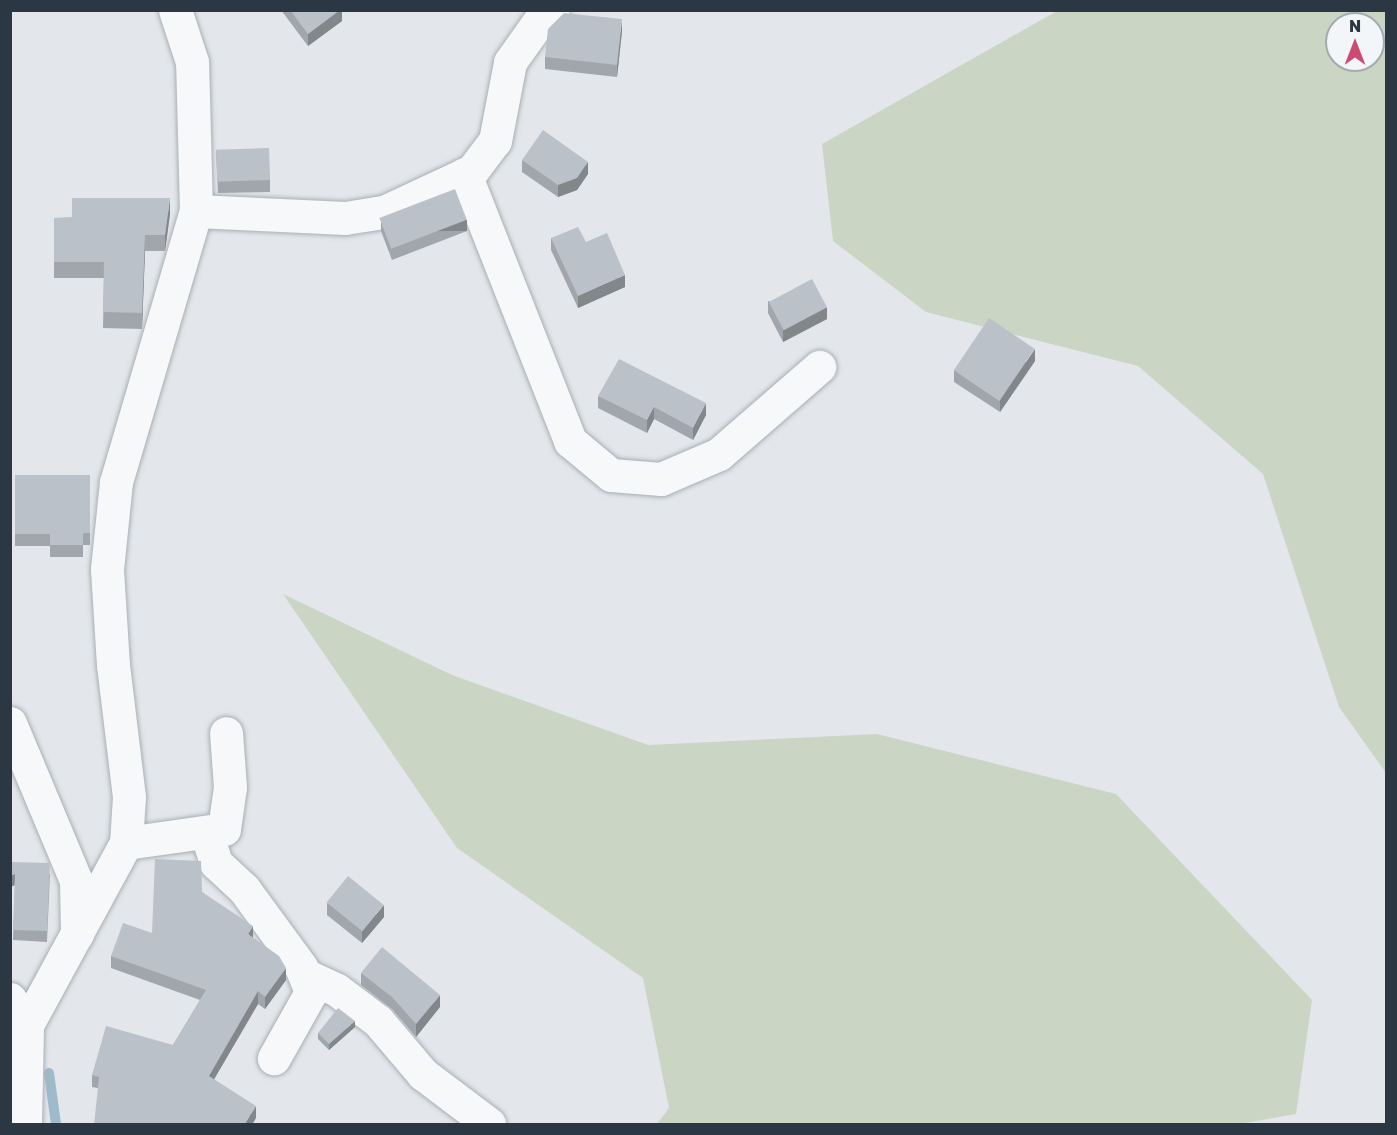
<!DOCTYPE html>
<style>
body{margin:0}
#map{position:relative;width:1397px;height:1135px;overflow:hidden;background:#e3e7eb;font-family:"Golos Text",sans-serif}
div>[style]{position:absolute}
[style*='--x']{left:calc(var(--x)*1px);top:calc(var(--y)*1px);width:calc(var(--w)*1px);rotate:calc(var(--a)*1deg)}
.green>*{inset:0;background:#cbd5c4}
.stream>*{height:10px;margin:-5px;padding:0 5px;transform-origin:5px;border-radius:5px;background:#9fbaca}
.roads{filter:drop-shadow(0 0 2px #a8afb5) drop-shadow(0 0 2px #a8afb5)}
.minor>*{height:33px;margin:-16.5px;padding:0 16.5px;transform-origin:16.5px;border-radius:16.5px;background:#f6f8f9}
.wall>*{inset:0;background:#a0a6ac}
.shaded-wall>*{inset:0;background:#82878c;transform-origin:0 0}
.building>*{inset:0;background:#bac1c8;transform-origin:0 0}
span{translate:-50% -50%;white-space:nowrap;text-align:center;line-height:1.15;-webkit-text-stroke:4.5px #f3f6f8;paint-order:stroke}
.frame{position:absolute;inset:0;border:12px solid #2b3743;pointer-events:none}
.north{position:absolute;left:1325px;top:12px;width:60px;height:60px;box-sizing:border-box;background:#f3f6f8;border:2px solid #a3aab0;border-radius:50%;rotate:0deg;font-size:16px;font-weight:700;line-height:24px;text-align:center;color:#2b3743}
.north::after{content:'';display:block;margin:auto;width:21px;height:27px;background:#ce4a72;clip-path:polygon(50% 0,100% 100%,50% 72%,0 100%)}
</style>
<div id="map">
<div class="green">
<i style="clip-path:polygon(evenodd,1057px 11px,1386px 11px,1386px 773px,1339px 707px,1263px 474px,1138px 366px,926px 312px,833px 241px,822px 144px,1057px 11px,1337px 24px,1373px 24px,1373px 60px,1337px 60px,1337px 24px)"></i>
<i style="clip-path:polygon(283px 594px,452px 675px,648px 745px,877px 734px,1116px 794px,1312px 1000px,1296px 1114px,1239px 1124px,657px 1124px,669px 1108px,643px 978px,457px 848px)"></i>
</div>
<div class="stream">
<i style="--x:49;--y:1073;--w:51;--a:82.2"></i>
</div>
<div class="roads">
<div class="minor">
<i style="--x:465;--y:174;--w:287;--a:68.5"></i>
<i style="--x:570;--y:441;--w:53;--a:39.7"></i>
<i style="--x:611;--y:475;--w:50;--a:4.6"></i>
<i style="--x:661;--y:479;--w:63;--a:-23.3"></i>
<i style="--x:719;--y:454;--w:133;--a:-41"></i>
<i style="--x:196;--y:211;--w:149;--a:2.7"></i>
<i style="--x:345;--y:218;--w:39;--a:-9"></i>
<i style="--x:384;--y:212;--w:97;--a:-25"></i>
<i style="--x:472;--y:171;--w:38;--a:-53"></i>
<i style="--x:495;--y:141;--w:80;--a:-79.2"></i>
<i style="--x:510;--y:62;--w:52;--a:-54.5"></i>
<i style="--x:540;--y:20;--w:16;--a:-38"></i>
<i style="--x:10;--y:723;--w:171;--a:67.3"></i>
<i style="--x:76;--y:881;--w:53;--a:88.9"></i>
<i style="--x:206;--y:832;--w:33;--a:72"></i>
<i style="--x:216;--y:863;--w:38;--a:43"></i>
<i style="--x:244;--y:889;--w:97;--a:53.8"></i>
<i style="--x:301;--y:967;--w:27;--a:68"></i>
<i style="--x:311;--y:992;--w:76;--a:119.3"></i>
<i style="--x:126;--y:843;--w:99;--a:-8.1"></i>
<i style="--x:224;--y:829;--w:42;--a:-81.9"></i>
<i style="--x:230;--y:787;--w:54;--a:-94.2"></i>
<i style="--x:305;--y:975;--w:35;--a:25"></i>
<i style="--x:337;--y:990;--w:51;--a:37.1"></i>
<i style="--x:378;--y:1021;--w:70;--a:49.7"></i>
<i style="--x:423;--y:1074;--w:83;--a:37.1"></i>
<i style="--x:10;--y:999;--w:31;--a:57"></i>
<i style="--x:25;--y:1124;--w:99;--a:-88.8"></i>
<i style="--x:27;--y:1025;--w:207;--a:-61.5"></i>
<i style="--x:126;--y:843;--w:46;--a:-86.3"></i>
<i style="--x:129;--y:797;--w:133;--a:-96.9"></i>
<i style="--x:113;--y:665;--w:96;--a:-93.6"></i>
<i style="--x:107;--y:569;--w:87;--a:-84.1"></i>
<i style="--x:116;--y:482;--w:283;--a:-73.6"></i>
<i style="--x:196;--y:211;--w:149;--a:-91.5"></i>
<i style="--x:192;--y:62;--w:55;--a:-108.1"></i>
</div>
</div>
<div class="wall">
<i style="clip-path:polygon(281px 10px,342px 10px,342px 21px,308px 46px)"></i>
<i style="clip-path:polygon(622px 31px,617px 77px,545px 69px,545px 57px)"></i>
<i style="clip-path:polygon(216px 150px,270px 180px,270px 192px,218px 193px)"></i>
<i style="clip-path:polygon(522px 160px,588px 174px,577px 190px,558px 197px,522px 172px)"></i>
<i style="clip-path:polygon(170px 214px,165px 251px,145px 251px,142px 329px,103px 328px,104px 278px,54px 278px,54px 218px)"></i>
<i style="clip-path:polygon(381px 221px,467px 231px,392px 260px,381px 231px)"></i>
<i style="clip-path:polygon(551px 238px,586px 242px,625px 287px,578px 308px,551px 250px)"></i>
<i style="clip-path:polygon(768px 301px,827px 319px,783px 342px,768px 313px)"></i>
<i style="clip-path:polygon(1035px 361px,1000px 412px,954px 382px,954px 370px)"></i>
<i style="clip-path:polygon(598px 396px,706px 415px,693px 440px,654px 419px,647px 433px,598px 408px)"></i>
<i style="clip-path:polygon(15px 475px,90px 475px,90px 545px,83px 545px,83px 557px,50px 557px,50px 546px,15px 546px)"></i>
<i style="clip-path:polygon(10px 862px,50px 874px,47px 942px,13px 940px,15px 885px,10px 887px)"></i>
<i style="clip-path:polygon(202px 892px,253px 938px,286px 980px,265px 1009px,258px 1004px,214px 1079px,256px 1118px,92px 1087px,92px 1075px,173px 1045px,200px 1000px,111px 968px,111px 956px,152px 933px)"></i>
<i style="clip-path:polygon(327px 903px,384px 917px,362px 943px,327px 915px)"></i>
<i style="clip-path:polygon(361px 973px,440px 1007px,416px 1037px,392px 1009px,361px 985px)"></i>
<i style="clip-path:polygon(355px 1027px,329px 1050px,318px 1039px,318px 1033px)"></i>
</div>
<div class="shaded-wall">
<i style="clip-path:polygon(340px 10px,342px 10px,342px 21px,308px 46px,308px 34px)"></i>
<i style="clip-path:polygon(622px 19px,622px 31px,617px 77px,617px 65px)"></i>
<i style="clip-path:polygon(588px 162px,588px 174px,577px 190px,558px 197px,558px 185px)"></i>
<i style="clip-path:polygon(170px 198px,170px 214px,165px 251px,165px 235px)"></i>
<i style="left:467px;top:220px;width:11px;height:80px;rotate:90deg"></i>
<i style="clip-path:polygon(145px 235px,145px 251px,142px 329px,142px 313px)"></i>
<i style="clip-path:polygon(625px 275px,625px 287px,578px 308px,578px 296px)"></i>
<i style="clip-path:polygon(827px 307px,827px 319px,783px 342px,783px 330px)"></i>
<i style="clip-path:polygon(1035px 349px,1035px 361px,1000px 412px,1000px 400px)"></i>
<i style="clip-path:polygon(706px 403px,706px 415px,693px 440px,693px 428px)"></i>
<i style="clip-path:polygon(654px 407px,654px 419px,647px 433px,647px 420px)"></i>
<i style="clip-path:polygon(15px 874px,15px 885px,10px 887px,10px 876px)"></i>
<i style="clip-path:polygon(384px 905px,384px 917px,362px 943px,362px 931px)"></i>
<i style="clip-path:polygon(253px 926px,253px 938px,248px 934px)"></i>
<i style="clip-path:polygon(286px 968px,286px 980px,265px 1009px,265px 997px)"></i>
<i style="clip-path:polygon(258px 991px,258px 1004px,209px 1088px,209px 1076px)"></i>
<i style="clip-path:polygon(440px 995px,440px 1007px,416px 1037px,416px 1024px)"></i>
<i style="clip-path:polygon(355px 1021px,355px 1027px,329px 1050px,329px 1044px)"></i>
<i style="clip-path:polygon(256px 1106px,256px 1118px,252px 1125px,244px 1125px)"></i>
</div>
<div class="building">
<i style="clip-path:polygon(290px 10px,340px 10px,308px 34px)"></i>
<i style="clip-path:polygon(564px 13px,622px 19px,617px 65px,545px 57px,548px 29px)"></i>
<i style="clip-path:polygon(543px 130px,588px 162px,577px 178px,558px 185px,522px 160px)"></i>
<i style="left:269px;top:148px;width:32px;height:53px;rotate:88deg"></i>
<i style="left:455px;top:189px;width:33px;height:81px;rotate:69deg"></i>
<i style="clip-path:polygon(72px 198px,170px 198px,165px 235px,145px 235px,142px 313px,103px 312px,104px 262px,54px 262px,54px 218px,72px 218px)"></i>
<i style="clip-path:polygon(578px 227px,586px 242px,607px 233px,625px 275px,578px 296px,551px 238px)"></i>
<i style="left:812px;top:279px;width:32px;height:49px;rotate:62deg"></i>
<i style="left:989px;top:318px;width:55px;height:63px;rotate:34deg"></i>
<i style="clip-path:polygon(619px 359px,706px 403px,693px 428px,654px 407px,647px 420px,598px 396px)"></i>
<i style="clip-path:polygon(15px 475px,90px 475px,90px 533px,83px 533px,83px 545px,50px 545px,50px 534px,15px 534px)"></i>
<i style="clip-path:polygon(155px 859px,201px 861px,202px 892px,253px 926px,248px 934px,279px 956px,286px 968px,265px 997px,258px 991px,209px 1076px,256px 1106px,244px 1125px,94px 1125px,99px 1077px,92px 1075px,106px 1026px,173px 1045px,206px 990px,111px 956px,123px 923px,152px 933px)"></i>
<i style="clip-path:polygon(10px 862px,50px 863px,47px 931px,13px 930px,15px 874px,10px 876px)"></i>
<i style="left:348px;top:876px;width:46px;height:34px;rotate:39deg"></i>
<i style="clip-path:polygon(382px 947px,440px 995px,416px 1024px,392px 997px,361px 973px)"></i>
<i style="clip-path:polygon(338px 1008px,355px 1021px,329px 1044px,318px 1033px)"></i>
</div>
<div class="frame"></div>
<div class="north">N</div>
</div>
